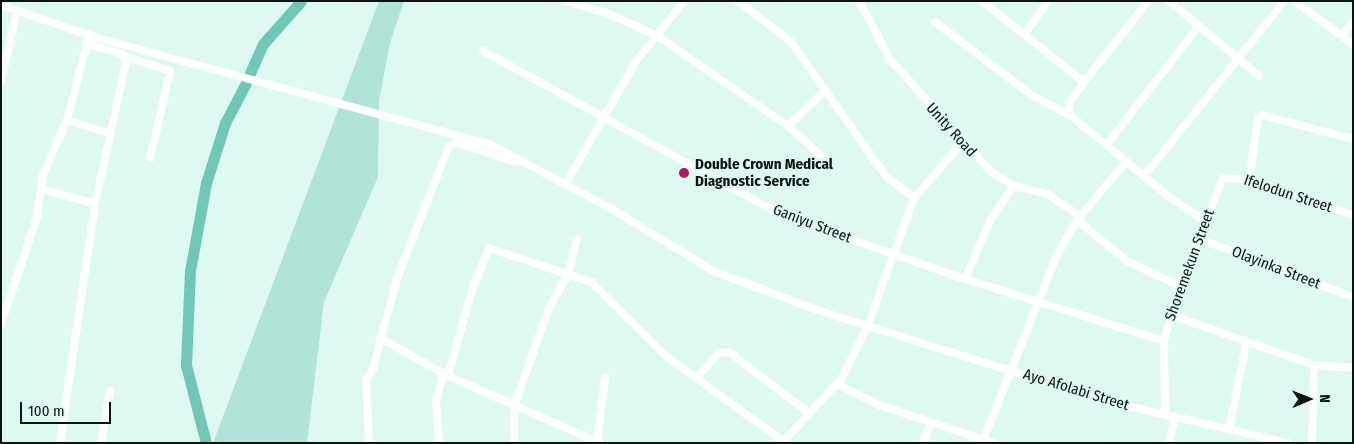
<!DOCTYPE html>
<style>
body{margin:0}
#map{position:relative;width:1354px;height:444px;overflow:hidden;background:#ddf9f2;font-family:"Fira Sans Condensed",sans-serif}
div>[style]{position:absolute}
[style*='--x']{left:calc(var(--x)*1px);top:calc(var(--y)*1px);width:calc(var(--w)*1px);rotate:calc(var(--a)*1deg)}
.green>*{inset:0;background:#b2e3d8}
.river>*{height:11px;margin:-5.5px;padding:0 5.5px;transform-origin:5.5px;border-radius:5.5px;background:#71c7b6}
.street>*{height:8px;margin:-4px;padding:0 4px;transform-origin:4px;border-radius:4px;background:#fff}
.dots>*{width:14px;height:14px;translate:-50% -50%;box-sizing:border-box;border:2px solid #ddf9f2;border-radius:50%}
span{translate:-50% -50%;white-space:nowrap;text-align:center;line-height:1.15;-webkit-text-stroke:4px #ddf9f2;paint-order:stroke}
.street-label{font-size:15px;color:#0a1411}
.poi-label{font-size:15px;color:#0a1411;font-weight:700}
.left{translate:0 -50%;text-align:left}
.frame{position:absolute;inset:0;border:2px solid #0a1411;pointer-events:none}
.north{position:absolute;left:1284px;top:374px;width:50px;height:50px;-webkit-text-stroke:4px #ddf9f2;paint-order:stroke;rotate:89deg;font-size:14px;font-weight:700;line-height:20px;text-align:center;color:#0a1411}
.north::after{content:'';display:block;margin:auto;width:18px;height:22px;background:#0a1411;clip-path:polygon(50% 0,100% 100%,50% 72%,0 100%)}
.scale{position:absolute;left:20px;top:402px;width:91px;height:22px;box-sizing:border-box;border:2px solid #0a1411;border-top:0;padding-left:6px;font-size:15px;line-height:18px;white-space:nowrap;color:#0a1411;-webkit-text-stroke:4px #ddf9f2;paint-order:stroke}
</style>
<div id="map">
<div class="green">
<i style="clip-path:polygon(379px 1px,404px 1px,390px 43px,379px 101px,378px 177px,324px 302px,307px 443px,213px 443px)"></i>
</div>
<div class="river">
<i style="--x:250;--y:73;--w:32;--a:-66"></i>
<i style="--x:263;--y:44;--w:57;--a:-48.5"></i>
<i style="--x:206;--y:443;--w:81;--a:-104.4"></i>
<i style="--x:186;--y:365;--w:94;--a:-87.6"></i>
<i style="--x:190;--y:271;--w:89;--a:-79.7"></i>
<i style="--x:206;--y:183;--w:63;--a:-72.4"></i>
<i style="--x:225;--y:123;--w:45;--a:-62.3"></i>
</div>
<div class="street">
<i style="--x:565;--y:1;--w:41;--a:15.8"></i>
<i style="--x:604;--y:12;--w:57;--a:23.9"></i>
<i style="--x:656;--y:35;--w:160;--a:34.6"></i>
<i style="--x:788;--y:126;--w:43;--a:42.2"></i>
<i style="--x:738;--y:1;--w:67;--a:37.7"></i>
<i style="--x:791;--y:42;--w:164;--a:54.7"></i>
<i style="--x:886;--y:176;--w:36;--a:38"></i>
<i style="--x:859;--y:1;--w:66;--a:61.9"></i>
<i style="--x:890;--y:59;--w:150;--a:48.2"></i>
<i style="--x:990;--y:171;--w:27;--a:33"></i>
<i style="--x:1013;--y:186;--w:35;--a:13"></i>
<i style="--x:1047;--y:194;--w:41;--a:34.1"></i>
<i style="--x:982;--y:1;--w:130;--a:38.5"></i>
<i style="--x:1169;--y:1;--w:117;--a:39.8"></i>
<i style="--x:1294;--y:1;--w:73;--a:36.1"></i>
<i style="--x:1;--y:5;--w:102;--a:18.8"></i>
<i style="--x:98;--y:38;--w:407;--a:15.2"></i>
<i style="--x:491;--y:145;--w:135;--a:27.9"></i>
<i style="--x:610;--y:208;--w:123;--a:31.4"></i>
<i style="--x:715;--y:272;--w:118;--a:20.3"></i>
<i style="--x:826;--y:313;--w:298;--a:17.4"></i>
<i style="--x:1110;--y:402;--w:183;--a:13"></i>
<i style="--x:935;--y:22;--w:123;--a:37.1"></i>
<i style="--x:1033;--y:96;--w:42;--a:27.2"></i>
<i style="--x:1070;--y:115;--w:127;--a:39.6"></i>
<i style="--x:1168;--y:196;--w:46;--a:34.4"></i>
<i style="--x:1025;--y:34;--w:40;--a:-55.1"></i>
<i style="--x:1342;--y:36;--w:19;--a:-54"></i>
<i style="--x:483;--y:51;--w:340;--a:28.8"></i>
<i style="--x:781;--y:215;--w:195;--a:19.2"></i>
<i style="--x:965;--y:279;--w:208;--a:17.3"></i>
<i style="--x:124;--y:56;--w:48;--a:18.1"></i>
<i style="--x:170;--y:71;--w:89;--a:102.9"></i>
<i style="--x:1;--y:81;--w:72;--a:-77.1"></i>
<i style="--x:1070;--y:115;--w:12;--a:-95"></i>
<i style="--x:1069;--y:103;--w:26;--a:-54"></i>
<i style="--x:1084;--y:82;--w:103;--a:-51.7"></i>
<i style="--x:67;--y:120;--w:46;--a:17.7"></i>
<i style="--x:788;--y:126;--w:50;--a:-43.4"></i>
<i style="--x:1107;--y:144;--w:150;--a:-52.1"></i>
<i style="--x:1144;--y:176;--w:224;--a:-51.3"></i>
<i style="--x:1249;--y:180;--w:62;--a:-81.6"></i>
<i style="--x:1258;--y:119;--w:6;--a:-45"></i>
<i style="--x:1262;--y:115;--w:94;--a:14.8"></i>
<i style="--x:565;--y:185;--w:143;--a:-60.2"></i>
<i style="--x:636;--y:61;--w:77;--a:-51.3"></i>
<i style="--x:41;--y:189;--w:56;--a:15.5"></i>
<i style="--x:1077;--y:220;--w:65;--a:39.4"></i>
<i style="--x:1127;--y:261;--w:58;--a:25.7"></i>
<i style="--x:1200;--y:239;--w:164;--a:20.8"></i>
<i style="--x:965;--y:279;--w:63;--a:-66.7"></i>
<i style="--x:990;--y:221;--w:42;--a:-56.7"></i>
<i style="--x:1171;--y:315;--w:151;--a:19.3"></i>
<i style="--x:1314;--y:365;--w:39;--a:4"></i>
<i style="--x:1;--y:324;--w:113;--a:-71.4"></i>
<i style="--x:37;--y:217;--w:42;--a:-81.9"></i>
<i style="--x:43;--y:175;--w:60;--a:-66.4"></i>
<i style="--x:67;--y:120;--w:83;--a:-75.3"></i>
<i style="--x:380;--y:338;--w:78;--a:29.2"></i>
<i style="--x:448;--y:376;--w:166;--a:23.8"></i>
<i style="--x:448;--y:376;--w:89;--a:-74.4"></i>
<i style="--x:472;--y:290;--w:45;--a:-68"></i>
<i style="--x:489;--y:248;--w:108;--a:18.4"></i>
<i style="--x:591;--y:282;--w:107;--a:44.6"></i>
<i style="--x:667;--y:357;--w:147;--a:35.9"></i>
<i style="--x:698;--y:376;--w:31;--a:-48"></i>
<i style="--x:719;--y:353;--w:10;--a:-6"></i>
<i style="--x:729;--y:352;--w:101;--a:37.3"></i>
<i style="--x:837;--y:384;--w:47;--a:26.6"></i>
<i style="--x:879;--y:405;--w:121;--a:18.3"></i>
<i style="--x:1165;--y:414;--w:73;--a:-90.8"></i>
<i style="--x:1164;--y:341;--w:57;--a:-74.7"></i>
<i style="--x:1179;--y:286;--w:117;--a:-67.8"></i>
<i style="--x:1223;--y:178;--w:26;--a:4"></i>
<i style="--x:1249;--y:180;--w:110;--a:18.6"></i>
<i style="--x:1229;--y:430;--w:88;--a:-78.8"></i>
<i style="--x:597;--y:442;--w:65;--a:-83"></i>
<i style="--x:60;--y:443;--w:242;--a:-81.7"></i>
<i style="--x:95;--y:204;--w:145;--a:-77.7"></i>
<i style="--x:126;--y:62;--w:9;--a:-117"></i>
<i style="--x:122;--y:54;--w:35;--a:-164"></i>
<i style="--x:101;--y:443;--w:53;--a:-80.2"></i>
<i style="--x:369;--y:443;--w:63;--a:-92.7"></i>
<i style="--x:366;--y:380;--w:13;--a:-58"></i>
<i style="--x:373;--y:369;--w:94;--a:-75.2"></i>
<i style="--x:397;--y:278;--w:142;--a:-68.5"></i>
<i style="--x:449;--y:146;--w:9;--a:-21"></i>
<i style="--x:457;--y:143;--w:62;--a:17.9"></i>
<i style="--x:439;--y:443;--w:41;--a:-94.2"></i>
<i style="--x:436;--y:402;--w:30;--a:-76"></i>
<i style="--x:514;--y:443;--w:36;--a:-90"></i>
<i style="--x:514;--y:407;--w:103;--a:-70.7"></i>
<i style="--x:548;--y:310;--w:41;--a:-60.9"></i>
<i style="--x:568;--y:274;--w:36;--a:-76"></i>
<i style="--x:782;--y:443;--w:88;--a:-47.3"></i>
<i style="--x:842;--y:378;--w:59;--a:-63.9"></i>
<i style="--x:868;--y:325;--w:135;--a:-70.1"></i>
<i style="--x:914;--y:198;--w:72;--a:-49"></i>
<i style="--x:923;--y:443;--w:22;--a:-68"></i>
<i style="--x:982;--y:443;--w:202;--a:-68.3"></i>
<i style="--x:1057;--y:255;--w:40;--a:-60.3"></i>
<i style="--x:1077;--y:220;--w:76;--a:-49.8"></i>
<i style="--x:1169;--y:443;--w:27;--a:-77"></i>
<i style="--x:1312;--y:443;--w:78;--a:-88.5"></i>
</div>
<div class="dots">
<i style="left:684px;top:173px;background:#a91c5d"></i>
</div>
<div class="street-label">
<span style="left:951px;top:130px;rotate:48deg">Unity Road</span>
<span style="left:1288px;top:194px;rotate:18deg">Ifelodun Street</span>
<span style="left:812px;top:224px;rotate:21deg">Ganiyu Street</span>
<span style="left:1190px;top:265px;rotate:-70deg">Shoremekun Street</span>
<span style="left:1276px;top:268px;rotate:21deg">Olayinka Street</span>
<span style="left:1076px;top:390px;rotate:17deg">Ayo Afolabi Street</span>
</div>
<div class="poi-label">
<span class="left" style="left:695px;top:173px">Double Crown Medical<br>Diagnostic Service</span>
</div>
<div class="frame"></div>
<div class="north">N</div>
<div class="scale">100 m</div>
</div>
